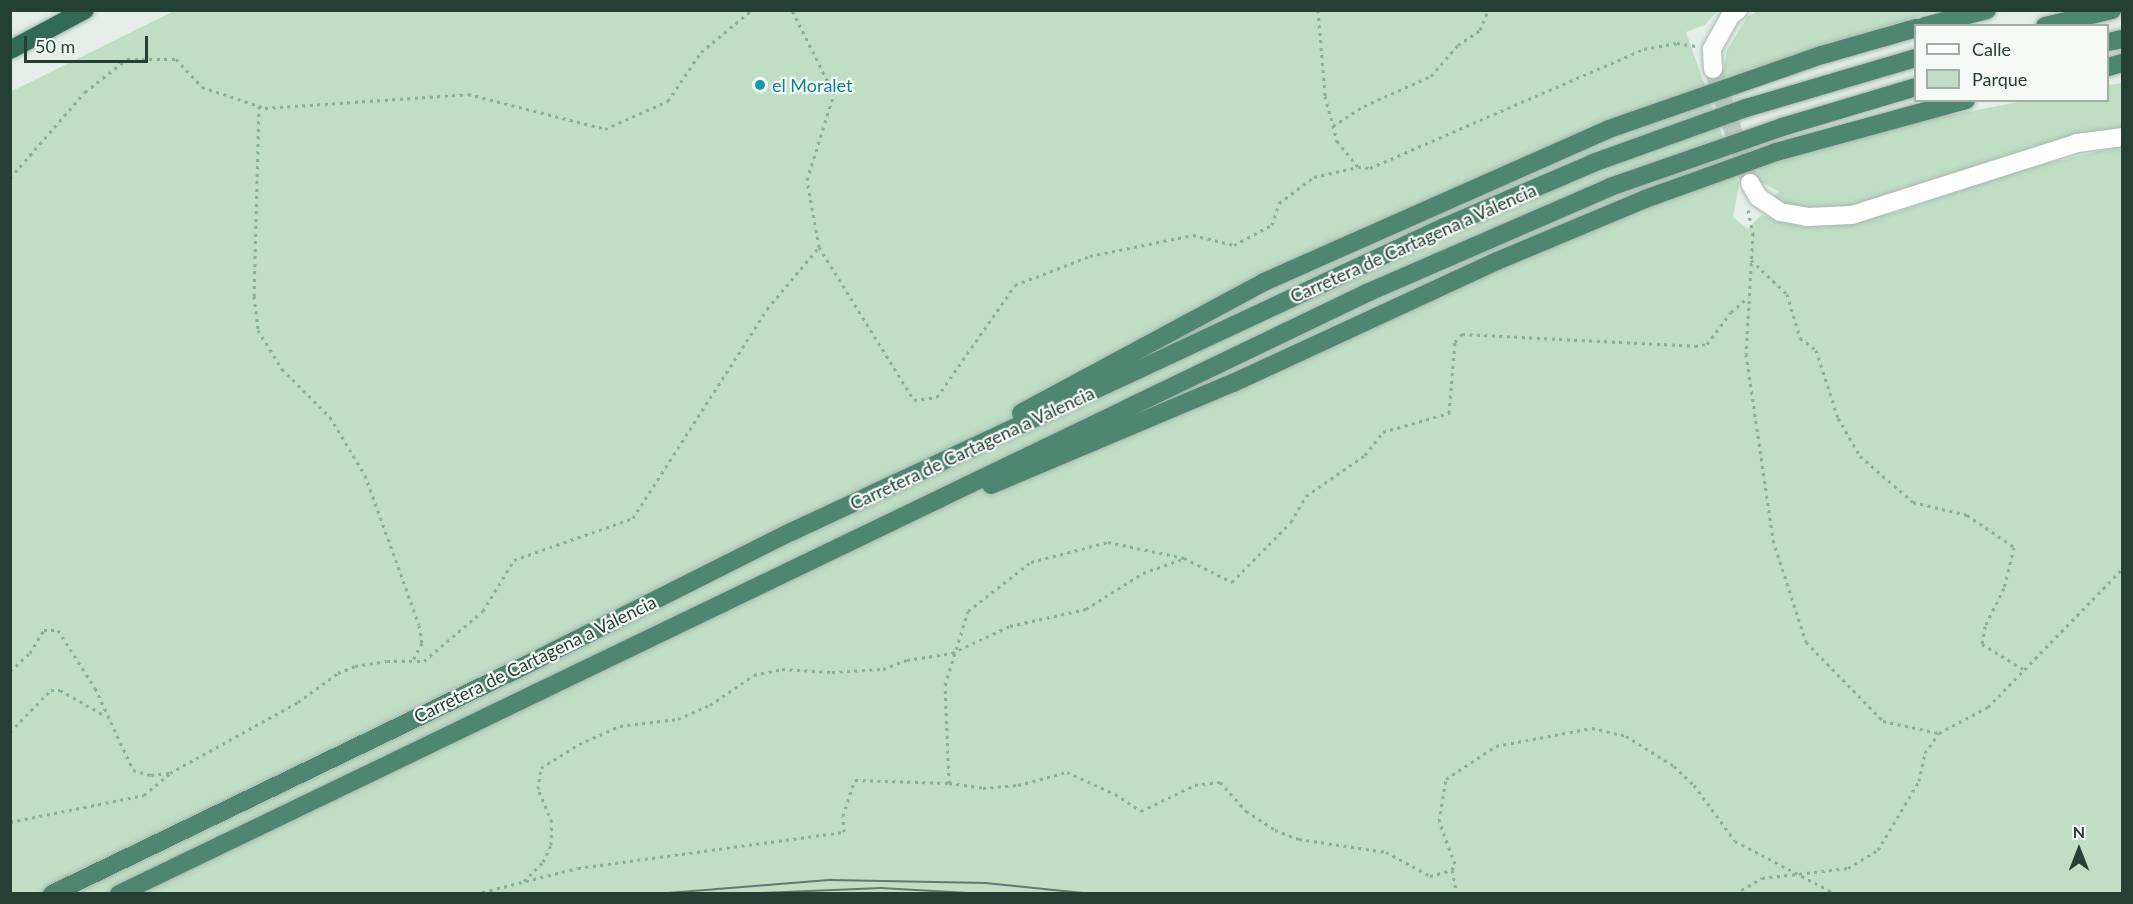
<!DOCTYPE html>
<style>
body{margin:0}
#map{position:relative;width:2133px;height:904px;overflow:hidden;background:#e5eee9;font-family:Lato,sans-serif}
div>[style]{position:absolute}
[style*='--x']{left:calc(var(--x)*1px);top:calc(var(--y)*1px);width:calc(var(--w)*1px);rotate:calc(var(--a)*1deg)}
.green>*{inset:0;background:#bfdec3}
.minor-tunnel>*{height:18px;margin-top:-9px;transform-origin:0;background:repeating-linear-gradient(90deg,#becbc5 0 18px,transparent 0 27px)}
.path>*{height:3px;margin-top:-1.5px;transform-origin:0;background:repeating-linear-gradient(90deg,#86b09d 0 3px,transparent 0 7.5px)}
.roads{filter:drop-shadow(0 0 2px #a7b6af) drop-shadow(0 0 2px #a7b6af)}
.minor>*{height:18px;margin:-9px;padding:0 9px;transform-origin:9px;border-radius:9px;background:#fff}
.trunk>*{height:18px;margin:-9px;padding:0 9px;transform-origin:9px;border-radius:9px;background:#4e8672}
.motorway>*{height:18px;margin:-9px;padding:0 9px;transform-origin:9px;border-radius:9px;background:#316b57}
.tram>*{height:1.5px;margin:-0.75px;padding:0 0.75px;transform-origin:0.75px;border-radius:0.75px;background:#5f7a6f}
.dots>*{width:16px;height:16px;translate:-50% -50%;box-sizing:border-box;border:3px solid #f6faf7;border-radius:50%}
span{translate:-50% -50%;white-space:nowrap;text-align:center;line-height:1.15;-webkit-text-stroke:4.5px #f6faf7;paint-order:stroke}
.culture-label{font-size:18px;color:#0d838f}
.left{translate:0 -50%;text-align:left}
.street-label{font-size:18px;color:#243f34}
.frame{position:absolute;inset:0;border:12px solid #243f34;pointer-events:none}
.legend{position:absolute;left:1914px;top:24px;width:195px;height:78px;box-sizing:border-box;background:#f6faf7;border:2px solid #a2afa9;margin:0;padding:8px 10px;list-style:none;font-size:18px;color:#243f34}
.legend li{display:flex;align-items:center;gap:12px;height:30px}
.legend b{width:30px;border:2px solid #a2afa9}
.north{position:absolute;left:2049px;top:820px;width:60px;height:60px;-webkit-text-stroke:4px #f6faf7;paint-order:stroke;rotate:0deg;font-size:16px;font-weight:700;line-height:24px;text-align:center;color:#243f34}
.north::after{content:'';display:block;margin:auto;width:21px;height:27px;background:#243f34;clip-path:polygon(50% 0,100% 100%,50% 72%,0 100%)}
.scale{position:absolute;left:24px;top:36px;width:124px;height:27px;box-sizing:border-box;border:3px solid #243f34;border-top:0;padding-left:8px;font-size:18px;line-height:21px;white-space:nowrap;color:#243f34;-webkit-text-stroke:4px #f6faf7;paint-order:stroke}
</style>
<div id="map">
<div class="green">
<i style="clip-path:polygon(1718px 10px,1705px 25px,1686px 32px,1739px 184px,1733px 217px,1748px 229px,1761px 215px,1803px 227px,1862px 220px,1900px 211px,2018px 170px,2122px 146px,2122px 893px,11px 893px,10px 92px,174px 11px)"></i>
<i style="clip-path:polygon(1757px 11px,1935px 11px,1722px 78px,1727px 50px,1747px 17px)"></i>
<i style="clip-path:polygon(2122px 83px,2122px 130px,1854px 205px,1822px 211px,1781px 205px,1773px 197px,1779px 192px,1756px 179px,1758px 168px,1814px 149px,1934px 118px,2024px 101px,2108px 100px,2108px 85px)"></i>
</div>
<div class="minor-tunnel">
<i style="--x:1713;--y:69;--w:120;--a:72"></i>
</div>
<div class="path">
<i style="--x:1318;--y:10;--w:86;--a:85.3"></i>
<i style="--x:1325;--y:96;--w:47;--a:75.1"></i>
<i style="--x:1337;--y:141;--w:33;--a:51"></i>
<i style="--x:1358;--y:167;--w:12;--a:5"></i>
<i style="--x:1370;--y:168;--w:299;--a:-23.5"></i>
<i style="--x:1644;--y:49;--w:34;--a:-10"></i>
<i style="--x:1677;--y:43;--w:19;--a:9"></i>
<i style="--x:259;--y:106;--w:190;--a:91.5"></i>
<i style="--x:254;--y:296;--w:34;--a:83"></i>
<i style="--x:258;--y:330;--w:46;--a:58.4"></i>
<i style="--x:282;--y:369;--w:68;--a:45"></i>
<i style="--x:330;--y:417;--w:68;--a:58.9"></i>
<i style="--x:365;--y:475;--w:159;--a:70.2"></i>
<i style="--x:419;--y:625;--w:18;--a:81"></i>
<i style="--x:422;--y:643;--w:21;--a:118"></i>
<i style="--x:1333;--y:126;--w:37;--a:-33"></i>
<i style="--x:1364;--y:106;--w:73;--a:-24.1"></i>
<i style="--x:1431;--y:76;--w:41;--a:-48.9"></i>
<i style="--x:1458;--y:45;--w:27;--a:-34"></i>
<i style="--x:1480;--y:30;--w:22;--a:-68"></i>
<i style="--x:10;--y:178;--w:114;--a:-48.9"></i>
<i style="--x:85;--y:92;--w:53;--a:-38.2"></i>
<i style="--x:127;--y:59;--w:49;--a:0"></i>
<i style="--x:176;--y:59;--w:38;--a:47"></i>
<i style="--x:202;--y:87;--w:66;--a:18.4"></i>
<i style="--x:265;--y:108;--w:203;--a:-3.9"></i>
<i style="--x:468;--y:94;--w:141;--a:14.3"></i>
<i style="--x:605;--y:129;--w:69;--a:-24"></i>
<i style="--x:668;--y:101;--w:59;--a:-56"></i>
<i style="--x:701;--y:52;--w:66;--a:-39.5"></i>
<i style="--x:1748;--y:210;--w:24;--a:78"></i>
<i style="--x:1753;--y:233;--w:121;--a:93.3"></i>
<i style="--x:1746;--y:354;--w:188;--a:81.7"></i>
<i style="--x:1773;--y:540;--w:107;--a:72.1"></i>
<i style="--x:1806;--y:642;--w:110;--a:45.7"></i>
<i style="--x:1883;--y:721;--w:57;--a:12.1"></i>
<i style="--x:1939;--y:733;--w:55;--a:-28"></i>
<i style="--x:1988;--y:707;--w:192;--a:-45.8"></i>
<i style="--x:819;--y:247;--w:180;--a:58.2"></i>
<i style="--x:914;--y:400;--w:23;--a:-7"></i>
<i style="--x:937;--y:397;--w:136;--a:-55.1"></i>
<i style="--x:1015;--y:285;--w:80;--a:-21.1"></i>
<i style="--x:1090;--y:256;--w:105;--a:-11.5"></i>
<i style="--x:1193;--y:235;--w:42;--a:13.7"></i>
<i style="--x:1234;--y:245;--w:43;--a:-27.8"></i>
<i style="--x:1272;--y:225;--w:23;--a:-72"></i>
<i style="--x:1279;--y:203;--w:44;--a:-36.6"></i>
<i style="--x:1314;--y:177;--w:45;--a:-12.8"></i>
<i style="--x:1751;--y:260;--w:50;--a:43.4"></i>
<i style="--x:1787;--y:294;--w:46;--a:73.5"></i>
<i style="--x:1800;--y:338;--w:20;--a:37"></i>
<i style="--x:1816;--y:350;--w:71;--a:72.1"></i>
<i style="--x:1838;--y:418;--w:44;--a:59.9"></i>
<i style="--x:1860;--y:456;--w:70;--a:41"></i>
<i style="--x:1913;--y:502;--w:56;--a:13.5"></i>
<i style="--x:1967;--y:515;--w:57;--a:34.2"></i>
<i style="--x:2014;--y:547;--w:42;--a:103.7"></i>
<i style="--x:2004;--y:588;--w:42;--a:116.6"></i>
<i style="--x:1985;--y:626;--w:18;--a:99"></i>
<i style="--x:1982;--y:644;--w:48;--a:31.4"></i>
<i style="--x:10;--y:671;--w:27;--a:-42"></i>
<i style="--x:30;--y:653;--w:27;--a:-59"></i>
<i style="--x:44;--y:630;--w:14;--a:0"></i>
<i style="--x:58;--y:630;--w:69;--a:57.5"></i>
<i style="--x:95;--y:688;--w:90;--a:65.1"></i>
<i style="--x:133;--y:770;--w:19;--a:16"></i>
<i style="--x:151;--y:775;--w:19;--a:-6"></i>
<i style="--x:170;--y:773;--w:146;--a:-29"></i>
<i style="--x:298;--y:702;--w:49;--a:-35.9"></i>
<i style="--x:338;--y:673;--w:18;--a:-22"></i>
<i style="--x:355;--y:666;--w:32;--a:-9"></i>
<i style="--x:387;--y:661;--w:37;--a:0"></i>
<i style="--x:424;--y:661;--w:77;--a:-40.3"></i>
<i style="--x:483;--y:611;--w:60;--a:-58.7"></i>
<i style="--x:514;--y:560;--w:126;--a:-19.4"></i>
<i style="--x:633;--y:518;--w:248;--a:-57.3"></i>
<i style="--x:767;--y:309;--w:81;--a:-50"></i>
<i style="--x:819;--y:247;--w:68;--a:-100.2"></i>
<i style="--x:807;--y:180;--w:90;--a:-72.6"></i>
<i style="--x:834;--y:94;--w:94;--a:-116.6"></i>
<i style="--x:10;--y:732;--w:59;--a:-45.7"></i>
<i style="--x:51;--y:690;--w:9;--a:0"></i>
<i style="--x:60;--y:690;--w:51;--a:29.6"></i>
<i style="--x:949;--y:783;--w:34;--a:8"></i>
<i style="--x:983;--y:788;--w:35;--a:-5"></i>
<i style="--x:1018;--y:785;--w:51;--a:-14.9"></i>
<i style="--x:1067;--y:772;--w:53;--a:24.6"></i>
<i style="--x:1115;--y:794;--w:31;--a:33"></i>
<i style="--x:1141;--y:811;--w:60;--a:-25.7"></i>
<i style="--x:1195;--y:785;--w:25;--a:-7"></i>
<i style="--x:1220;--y:782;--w:39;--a:48"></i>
<i style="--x:1246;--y:811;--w:35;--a:33"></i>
<i style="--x:1275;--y:830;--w:26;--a:21"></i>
<i style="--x:1299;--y:839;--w:88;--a:8.5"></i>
<i style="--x:1386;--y:852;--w:50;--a:28.6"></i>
<i style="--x:1430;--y:876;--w:23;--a:-15"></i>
<i style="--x:1452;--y:870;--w:7;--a:-63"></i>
<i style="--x:1455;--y:864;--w:46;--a:-110.4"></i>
<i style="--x:1439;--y:821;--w:43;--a:-80.5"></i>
<i style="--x:1446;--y:779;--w:60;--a:-33.4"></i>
<i style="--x:1496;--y:746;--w:98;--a:-10.6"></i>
<i style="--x:1592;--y:728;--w:35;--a:13"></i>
<i style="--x:1626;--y:736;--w:57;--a:32"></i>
<i style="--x:1674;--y:766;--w:28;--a:44"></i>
<i style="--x:1694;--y:785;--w:69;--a:53.8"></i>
<i style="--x:1735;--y:841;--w:114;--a:27.7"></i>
<i style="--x:10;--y:822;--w:137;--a:-11.4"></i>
<i style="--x:144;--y:795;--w:33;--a:-40"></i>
<i style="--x:1452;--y:870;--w:25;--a:78"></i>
<i style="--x:524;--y:881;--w:27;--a:-45"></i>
<i style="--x:543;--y:862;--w:19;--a:-65"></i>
<i style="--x:551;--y:845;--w:23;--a:-88"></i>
<i style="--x:552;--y:822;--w:36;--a:-113"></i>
<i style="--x:538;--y:789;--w:21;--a:-82"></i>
<i style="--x:541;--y:768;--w:45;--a:-32.3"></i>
<i style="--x:579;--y:744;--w:45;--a:-23.7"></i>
<i style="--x:620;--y:726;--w:58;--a:-6.9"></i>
<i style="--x:678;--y:719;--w:35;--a:-24"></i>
<i style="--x:710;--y:705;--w:53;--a:-34.3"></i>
<i style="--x:754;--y:675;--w:29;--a:-12"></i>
<i style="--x:782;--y:669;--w:50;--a:3.4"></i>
<i style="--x:832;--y:672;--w:51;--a:-3.4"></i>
<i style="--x:883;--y:669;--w:26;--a:-21"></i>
<i style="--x:907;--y:660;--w:46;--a:-8.8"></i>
<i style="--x:952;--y:653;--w:64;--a:-25"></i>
<i style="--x:1010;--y:626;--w:78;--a:-12.6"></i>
<i style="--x:1086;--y:609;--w:67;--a:-32.3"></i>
<i style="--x:1143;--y:573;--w:42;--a:-19.3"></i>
<i style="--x:475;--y:894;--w:106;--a:-14.2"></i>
<i style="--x:578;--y:868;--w:268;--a:-7.7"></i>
<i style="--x:844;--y:832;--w:16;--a:-94"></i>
<i style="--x:843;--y:816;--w:38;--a:-72"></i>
<i style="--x:855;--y:780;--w:94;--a:1.8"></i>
<i style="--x:949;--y:783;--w:98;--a:-92.3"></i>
<i style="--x:945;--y:685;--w:77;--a:-72.7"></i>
<i style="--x:968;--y:611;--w:80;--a:-37.9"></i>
<i style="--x:1031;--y:562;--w:80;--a:-14.6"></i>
<i style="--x:1108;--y:542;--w:78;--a:11.9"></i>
<i style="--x:1184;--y:558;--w:54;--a:26.6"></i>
<i style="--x:1232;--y:582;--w:84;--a:-45.5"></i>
<i style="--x:1291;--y:522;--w:30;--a:-60"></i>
<i style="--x:1306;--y:496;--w:72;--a:-34.8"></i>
<i style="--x:1365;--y:455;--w:29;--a:-52"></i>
<i style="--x:1383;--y:432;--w:69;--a:-16.1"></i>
<i style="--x:1449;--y:413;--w:71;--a:-85.2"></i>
<i style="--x:1455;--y:342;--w:11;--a:-49"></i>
<i style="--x:1462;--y:334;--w:233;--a:2.9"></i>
<i style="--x:1695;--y:346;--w:12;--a:-9"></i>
<i style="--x:1707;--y:344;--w:40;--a:-53"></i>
<i style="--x:1731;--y:312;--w:23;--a:-40"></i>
<i style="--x:1735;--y:894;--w:31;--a:-31"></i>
<i style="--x:1762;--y:878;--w:87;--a:-6.6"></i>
<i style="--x:1848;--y:868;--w:35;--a:-31"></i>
<i style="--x:1878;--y:850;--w:80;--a:-59.3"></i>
<i style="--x:1919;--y:781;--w:29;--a:-78"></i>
<i style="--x:1925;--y:753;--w:24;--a:-55"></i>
</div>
<div class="roads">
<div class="minor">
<i style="--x:1713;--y:69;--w:20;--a:-93"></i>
<i style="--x:1712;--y:49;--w:39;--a:-61"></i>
<i style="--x:1731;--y:15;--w:9;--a:-36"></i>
<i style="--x:1750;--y:183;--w:16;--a:60"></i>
<i style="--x:1758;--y:197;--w:27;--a:34"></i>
<i style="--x:1780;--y:212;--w:27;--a:10"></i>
<i style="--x:1807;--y:217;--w:45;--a:-2.5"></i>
<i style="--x:1852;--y:215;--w:236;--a:-17.7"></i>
<i style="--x:2077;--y:143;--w:45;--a:-7.6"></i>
</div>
<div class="trunk">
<i style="--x:1925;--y:26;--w:64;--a:-14.5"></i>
<i style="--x:2045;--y:26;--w:69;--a:-13.4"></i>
<i style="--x:2108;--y:42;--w:14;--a:-12"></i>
<i style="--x:2108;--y:67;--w:15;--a:-16"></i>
<i style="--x:1021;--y:413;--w:276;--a:-28.3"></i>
<i style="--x:1264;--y:282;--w:377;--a:-23.9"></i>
<i style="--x:1609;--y:129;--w:225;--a:-19.2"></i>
<i style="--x:1822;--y:55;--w:98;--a:-16"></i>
<i style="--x:991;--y:485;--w:263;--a:-22.9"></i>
<i style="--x:1233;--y:383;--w:291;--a:-24.8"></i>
<i style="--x:1497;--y:261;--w:160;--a:-22.7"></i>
<i style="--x:1645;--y:199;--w:139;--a:-19.7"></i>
<i style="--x:1776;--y:152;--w:197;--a:-15.3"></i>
<i style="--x:52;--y:894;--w:522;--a:-25.78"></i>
<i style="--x:522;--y:667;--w:301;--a:-26.7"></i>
<i style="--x:791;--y:532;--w:721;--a:-25.04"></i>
<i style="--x:1444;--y:227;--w:162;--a:-23.2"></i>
<i style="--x:1593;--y:163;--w:163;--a:-19.8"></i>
<i style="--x:1746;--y:108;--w:177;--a:-16.4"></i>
<i style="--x:119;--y:894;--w:1387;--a:-25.72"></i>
<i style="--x:1369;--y:292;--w:263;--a:-23.5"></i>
<i style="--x:1610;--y:187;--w:182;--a:-19.2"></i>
<i style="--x:1782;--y:127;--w:140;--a:-16.6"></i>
</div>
<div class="motorway">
<i style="--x:10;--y:50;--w:85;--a:-28.1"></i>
</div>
</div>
<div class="tram">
<i style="--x:656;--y:894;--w:176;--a:-4.6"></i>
<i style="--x:831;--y:880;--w:155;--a:1.1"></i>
<i style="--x:986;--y:883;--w:107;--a:5.9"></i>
<i style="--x:738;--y:894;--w:143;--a:-2.4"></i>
<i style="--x:881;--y:888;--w:105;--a:3.3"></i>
</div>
<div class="dots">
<i style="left:760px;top:85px;background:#0f9aa8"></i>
</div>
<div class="culture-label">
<span class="left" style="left:772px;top:85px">el Moralet</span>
</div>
<div class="street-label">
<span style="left:1413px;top:243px;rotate:-24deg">Carretera de Cartagena a Valencia</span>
<span style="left:972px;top:448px;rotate:-25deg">Carretera de Cartagena a Valencia</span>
<span style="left:535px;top:659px;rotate:-26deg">Carretera de Cartagena a Valencia</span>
</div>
<div class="frame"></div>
<ul class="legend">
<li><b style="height:8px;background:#fff"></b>Calle</li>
<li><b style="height:16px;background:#bfdec3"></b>Parque</li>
</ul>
<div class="north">N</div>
<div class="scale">50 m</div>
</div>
